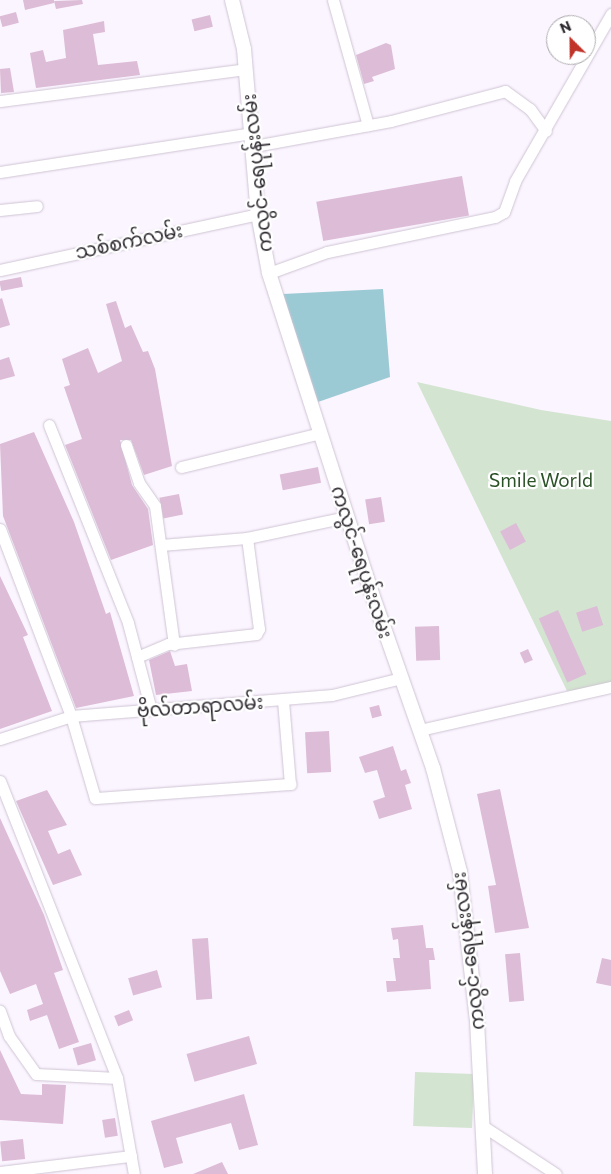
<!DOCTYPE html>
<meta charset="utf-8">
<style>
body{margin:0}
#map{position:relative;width:611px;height:1174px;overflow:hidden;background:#fbf5ff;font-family:Commissioner,"Noto Sans Myanmar",sans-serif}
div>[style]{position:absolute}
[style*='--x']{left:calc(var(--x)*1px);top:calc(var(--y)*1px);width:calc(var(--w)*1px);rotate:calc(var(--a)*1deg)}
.green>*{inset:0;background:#d3e4d0;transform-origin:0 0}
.water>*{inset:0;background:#9bcad4}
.building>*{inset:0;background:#ddbcd7;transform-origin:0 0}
.roads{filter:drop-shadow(0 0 1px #cfc4d4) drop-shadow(0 0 1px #cfc4d4)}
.minor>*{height:11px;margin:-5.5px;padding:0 5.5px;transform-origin:5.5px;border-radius:5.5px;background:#fff}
.tertiary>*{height:14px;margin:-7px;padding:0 7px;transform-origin:7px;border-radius:7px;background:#fff}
span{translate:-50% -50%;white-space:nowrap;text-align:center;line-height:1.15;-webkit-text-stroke:4.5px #fff;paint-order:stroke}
.street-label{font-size:19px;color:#2d292f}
.park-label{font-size:19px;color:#2b5127}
.north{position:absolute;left:546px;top:15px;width:50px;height:50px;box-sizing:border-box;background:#fff;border:1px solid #aba9ac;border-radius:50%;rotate:337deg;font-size:14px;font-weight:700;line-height:20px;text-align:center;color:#2d292f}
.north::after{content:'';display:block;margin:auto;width:18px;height:22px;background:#c13329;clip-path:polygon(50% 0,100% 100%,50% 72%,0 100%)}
</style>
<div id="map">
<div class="green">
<i style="clip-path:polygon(417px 382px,541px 410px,611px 421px,611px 686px,567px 691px)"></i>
<i style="left:415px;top:1072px;width:59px;height:54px;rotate:2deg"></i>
</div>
<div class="water">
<i style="clip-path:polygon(383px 289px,390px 377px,318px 402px,283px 294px)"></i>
</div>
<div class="building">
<i style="clip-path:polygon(23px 0,54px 0,54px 3px,25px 10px)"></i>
<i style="clip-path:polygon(82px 0,83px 4px,56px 9px,54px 1px)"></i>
<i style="left:16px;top:12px;width:11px;height:17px;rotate:75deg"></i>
<i style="left:210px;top:15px;width:12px;height:19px;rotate:76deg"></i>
<i style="clip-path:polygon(104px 21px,105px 32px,93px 34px,98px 65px,137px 61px,140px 75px,36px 88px,30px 53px,43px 50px,46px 62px,66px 58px,63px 30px)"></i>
<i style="clip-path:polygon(386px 43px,391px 45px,395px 69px,372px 77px,374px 81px,364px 84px,356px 55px)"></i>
<i style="clip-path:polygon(10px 68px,14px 92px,1px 93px,0 69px)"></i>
<i style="left:462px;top:176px;width:40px;height:148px;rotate:80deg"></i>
<i style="left:21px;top:277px;width:10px;height:22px;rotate:79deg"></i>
<i style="clip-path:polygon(2px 298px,10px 325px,0 328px,0 299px)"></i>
<i style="clip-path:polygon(116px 301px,125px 328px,131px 325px,143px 352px,148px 351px,155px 369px,172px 466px,144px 475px,131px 440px,120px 440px,132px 485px,148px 509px,153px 545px,111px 560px,65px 445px,82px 439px,64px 387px,70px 385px,62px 359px,88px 348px,98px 373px,122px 361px,106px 304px)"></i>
<i style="clip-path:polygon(9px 357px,15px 376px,0 380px,0 360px)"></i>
<i style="clip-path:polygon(34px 432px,74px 522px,106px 614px,110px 612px,134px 696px,76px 708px,3px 516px,0 444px)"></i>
<i style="left:318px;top:467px;width:16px;height:39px;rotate:79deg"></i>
<i style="left:179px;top:494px;width:21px;height:20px;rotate:79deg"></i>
<i style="left:381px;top:497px;width:25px;height:16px;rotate:81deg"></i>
<i style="left:516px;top:523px;width:21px;height:18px;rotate:62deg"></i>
<i style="clip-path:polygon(0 576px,28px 635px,23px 637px,52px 711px,0 729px)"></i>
<i style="left:597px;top:606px;width:20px;height:22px;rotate:72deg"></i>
<i style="left:558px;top:610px;width:70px;height:21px;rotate:66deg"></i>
<i style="left:439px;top:626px;width:34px;height:24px;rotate:88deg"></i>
<i style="left:528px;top:649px;width:12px;height:9px;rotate:66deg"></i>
<i style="clip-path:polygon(170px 651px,175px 666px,187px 664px,192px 691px,156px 695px,149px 660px)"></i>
<i style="left:379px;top:705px;width:11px;height:10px;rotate:75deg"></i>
<i style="left:329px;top:731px;width:41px;height:24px;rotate:87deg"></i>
<i style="clip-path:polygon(393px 746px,401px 771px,406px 769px,411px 783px,405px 785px,412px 809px,379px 819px,373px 801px,385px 797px,377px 770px,365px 773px,359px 757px)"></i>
<i style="clip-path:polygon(500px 789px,529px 928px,495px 933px,488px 886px,496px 885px,477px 794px)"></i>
<i style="clip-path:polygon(47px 790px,67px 825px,48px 831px,58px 854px,70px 849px,82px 875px,53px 885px,16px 801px)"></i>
<i style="clip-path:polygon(0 818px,44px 915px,63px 970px,54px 973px,79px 1042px,59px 1049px,47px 1015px,30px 1021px,27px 1010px,43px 1004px,36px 984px,10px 994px,0 971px)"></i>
<i style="clip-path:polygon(423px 925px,426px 948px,433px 948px,435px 960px,429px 960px,431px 989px,387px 992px,386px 981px,396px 981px,393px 958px,400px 958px,398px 939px,393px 940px,391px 928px)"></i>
<i style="left:208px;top:938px;width:61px;height:16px;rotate:86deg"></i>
<i style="left:520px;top:953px;width:48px;height:15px;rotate:85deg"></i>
<i style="clip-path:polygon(602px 958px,611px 960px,611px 986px,596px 983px)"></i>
<i style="left:157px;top:970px;width:18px;height:30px;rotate:74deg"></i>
<i style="left:129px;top:1010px;width:11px;height:16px;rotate:68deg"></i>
<i style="left:249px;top:1036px;width:29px;height:65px;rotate:74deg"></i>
<i style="left:91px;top:1043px;width:18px;height:19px;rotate:74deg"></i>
<i style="clip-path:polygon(0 1050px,21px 1094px,42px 1095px,42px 1084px,66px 1085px,63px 1124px,0 1120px)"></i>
<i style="clip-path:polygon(244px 1094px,258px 1145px,239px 1150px,231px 1123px,176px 1138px,183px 1163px,164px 1168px,151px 1121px)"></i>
<i style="left:115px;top:1118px;width:18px;height:13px;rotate:81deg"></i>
<i style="left:23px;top:1139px;width:20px;height:23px;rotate:84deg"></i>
<i style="clip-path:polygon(222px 1162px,228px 1174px,193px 1174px)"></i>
</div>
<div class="roads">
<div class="minor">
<i style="--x:333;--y:0;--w:130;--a:74.4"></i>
<i style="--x:0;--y:101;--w:248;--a:-7.4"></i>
<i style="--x:254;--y:146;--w:139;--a:-10.3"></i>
<i style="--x:391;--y:121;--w:118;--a:-14.7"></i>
<i style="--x:505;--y:91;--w:31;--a:36"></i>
<i style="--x:530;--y:109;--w:27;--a:54"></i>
<i style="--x:0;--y:172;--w:256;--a:-8.8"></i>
<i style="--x:0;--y:210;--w:37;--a:-6"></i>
<i style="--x:0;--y:270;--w:264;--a:-12.2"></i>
<i style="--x:269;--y:273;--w:62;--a:-19.9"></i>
<i style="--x:327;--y:252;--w:172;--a:-11.8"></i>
<i style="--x:495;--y:217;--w:10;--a:-29"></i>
<i style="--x:504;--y:212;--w:33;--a:-70"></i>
<i style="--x:515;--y:181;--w:193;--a:-60.1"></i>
<i style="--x:49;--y:425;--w:213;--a:68.2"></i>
<i style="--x:128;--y:623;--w:90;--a:75.2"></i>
<i style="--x:126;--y:445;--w:40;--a:71.1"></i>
<i style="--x:139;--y:483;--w:28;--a:55"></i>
<i style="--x:155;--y:506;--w:140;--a:82.2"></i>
<i style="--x:181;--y:467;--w:143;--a:-13.7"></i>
<i style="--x:0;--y:529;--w:200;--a:69.2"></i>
<i style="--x:71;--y:716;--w:85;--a:73.7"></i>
<i style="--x:95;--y:798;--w:196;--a:-4.1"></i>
<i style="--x:290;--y:784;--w:84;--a:-94.8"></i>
<i style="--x:161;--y:545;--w:86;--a:-4.7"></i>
<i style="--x:247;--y:538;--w:102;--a:-11.9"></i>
<i style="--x:137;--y:657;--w:34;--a:-23"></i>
<i style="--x:168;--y:644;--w:89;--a:-6.5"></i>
<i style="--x:256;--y:634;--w:6;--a:-59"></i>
<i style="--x:259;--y:629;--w:92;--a:-97.5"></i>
<i style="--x:420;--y:730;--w:196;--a:-12.7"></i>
<i style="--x:0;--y:739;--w:75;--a:-17.9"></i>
<i style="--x:71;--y:716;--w:262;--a:-4.6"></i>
<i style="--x:332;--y:695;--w:71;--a:-13.8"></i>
<i style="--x:0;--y:781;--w:319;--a:68.5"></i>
<i style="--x:117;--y:1078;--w:81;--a:-177.2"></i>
<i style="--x:36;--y:1074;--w:47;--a:-125.4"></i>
<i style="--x:9;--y:1036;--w:27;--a:-110"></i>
<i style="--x:117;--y:1078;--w:97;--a:80"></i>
<i style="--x:483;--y:1126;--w:87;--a:33.3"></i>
<i style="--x:0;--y:1172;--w:132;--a:-7"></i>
</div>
<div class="tertiary">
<i style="--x:232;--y:0;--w:50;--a:76.2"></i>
<i style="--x:244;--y:49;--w:166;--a:85.2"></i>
<i style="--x:258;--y:214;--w:60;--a:79.4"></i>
<i style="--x:269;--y:273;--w:334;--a:72.2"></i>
<i style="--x:371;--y:591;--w:188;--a:70.7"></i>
<i style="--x:433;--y:768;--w:107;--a:75.4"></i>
<i style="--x:460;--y:872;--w:150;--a:83.5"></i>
<i style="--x:477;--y:1021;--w:153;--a:87"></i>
</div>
</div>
<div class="street-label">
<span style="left:257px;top:173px;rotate:-96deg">ကလွင်-ရေပုန်းလမ်း</span>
<span style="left:129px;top:241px;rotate:-12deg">သစ်စက်လမ်း</span>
<span style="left:362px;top:562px;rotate:72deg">ကလွင်-ရေပုန်းလမ်း</span>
<span style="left:200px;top:706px;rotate:-4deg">ဗိုလ်တာရာလမ်း</span>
<span style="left:468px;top:951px;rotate:-97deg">ကလွင်-ရေပုန်းလမ်း</span>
</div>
<div class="park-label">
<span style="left:541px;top:480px">Smile World</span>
</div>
<div class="north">N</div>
</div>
